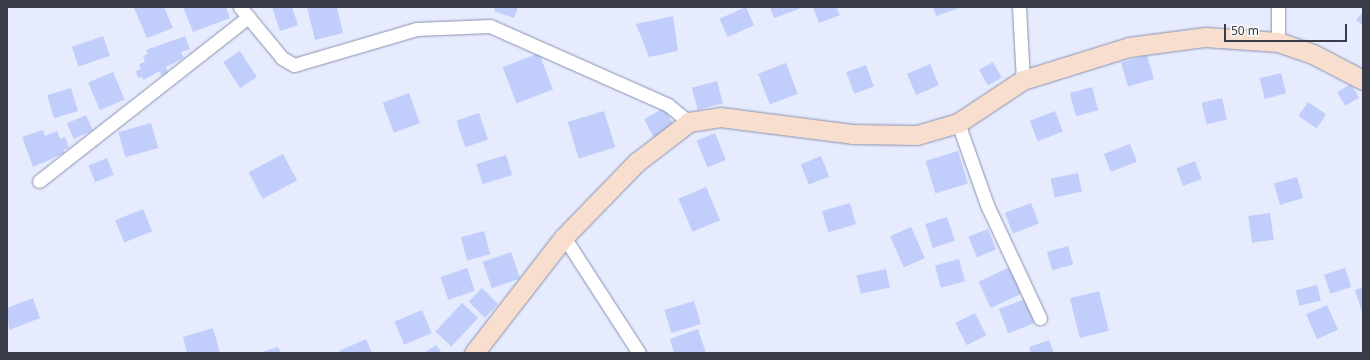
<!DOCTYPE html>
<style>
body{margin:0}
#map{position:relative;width:1370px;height:360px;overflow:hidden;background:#e6ebfe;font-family:"Noto Sans",sans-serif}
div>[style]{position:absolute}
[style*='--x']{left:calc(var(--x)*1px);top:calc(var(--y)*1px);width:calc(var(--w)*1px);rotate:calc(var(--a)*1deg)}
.building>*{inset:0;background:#c1cefb;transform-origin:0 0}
.roads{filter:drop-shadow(0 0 1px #8991ad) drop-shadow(0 0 1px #8991ad)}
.minor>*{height:13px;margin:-6.5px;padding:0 6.5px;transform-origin:6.5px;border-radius:6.5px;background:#fff}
.secondary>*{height:19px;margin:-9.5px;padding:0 9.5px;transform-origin:9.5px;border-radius:9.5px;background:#f8dece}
span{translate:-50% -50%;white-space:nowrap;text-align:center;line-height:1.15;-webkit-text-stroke:4px #f9f9f9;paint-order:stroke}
.frame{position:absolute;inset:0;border:8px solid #393c48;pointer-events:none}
.scale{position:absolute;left:1224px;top:24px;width:123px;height:18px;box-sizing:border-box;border:2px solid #393c48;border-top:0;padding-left:5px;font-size:12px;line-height:14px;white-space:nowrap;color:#393c48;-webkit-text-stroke:3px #f9f9f9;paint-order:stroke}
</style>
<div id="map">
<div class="building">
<i style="clip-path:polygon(164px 7px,173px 28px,147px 38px,134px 8px)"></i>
<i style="clip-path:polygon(183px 7px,226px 7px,230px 18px,193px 32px)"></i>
<i style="clip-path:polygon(272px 7px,292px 7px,298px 25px,280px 31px)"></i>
<i style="clip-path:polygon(307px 7px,337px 7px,343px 33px,315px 40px)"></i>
<i style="clip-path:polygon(495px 7px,518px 7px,514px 18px,494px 11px)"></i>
<i style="left:746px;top:7px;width:20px;height:29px;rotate:66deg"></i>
<i style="clip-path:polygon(770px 7px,799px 7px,799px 9px,774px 18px)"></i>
<i style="clip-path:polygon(813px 7px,836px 7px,840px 15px,819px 23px)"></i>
<i style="clip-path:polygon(933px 7px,956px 7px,957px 9px,936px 16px)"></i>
<i style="clip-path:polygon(1363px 12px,1363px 25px,1356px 20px)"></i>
<i style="clip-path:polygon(673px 16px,678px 51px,649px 57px,636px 24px)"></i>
<i style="left:103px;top:36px;width:21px;height:33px;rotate:71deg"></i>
<i style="clip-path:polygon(185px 36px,190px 49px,181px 52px,184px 58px,166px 67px,168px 73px,161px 75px,160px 71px,143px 80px,142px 77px,138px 78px,136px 71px,141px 69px,139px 64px,145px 62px,143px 56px,148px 54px,146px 50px)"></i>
<i style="left:240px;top:51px;width:31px;height:20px;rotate:57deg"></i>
<i style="left:539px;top:53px;width:39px;height:39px;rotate:69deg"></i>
<i style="left:1147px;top:55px;width:25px;height:27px;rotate:74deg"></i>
<i style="left:993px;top:62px;width:18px;height:16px;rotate:61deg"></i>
<i style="left:786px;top:63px;width:33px;height:30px;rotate:69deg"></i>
<i style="left:930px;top:64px;width:23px;height:25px;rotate:67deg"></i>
<i style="left:866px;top:65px;width:23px;height:21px;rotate:70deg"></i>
<i style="left:113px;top:72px;width:30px;height:27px;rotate:67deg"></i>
<i style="left:1281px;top:73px;width:21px;height:22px;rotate:76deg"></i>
<i style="left:717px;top:81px;width:23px;height:26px;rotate:75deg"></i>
<i style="left:1351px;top:84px;width:16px;height:16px;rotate:60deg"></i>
<i style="left:1092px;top:87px;width:24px;height:23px;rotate:75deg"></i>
<i style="left:71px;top:88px;width:24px;height:25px;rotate:73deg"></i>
<i style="left:409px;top:93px;width:32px;height:28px;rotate:70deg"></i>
<i style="left:1222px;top:98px;width:22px;height:21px;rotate:77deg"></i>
<i style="left:1308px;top:102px;width:22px;height:17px;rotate:34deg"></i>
<i style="left:664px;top:108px;width:21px;height:23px;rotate:61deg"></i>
<i style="left:604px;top:111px;width:38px;height:38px;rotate:73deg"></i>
<i style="left:1055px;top:111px;width:22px;height:27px;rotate:69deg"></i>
<i style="left:479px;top:113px;width:28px;height:24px;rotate:71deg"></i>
<i style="left:86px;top:115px;width:17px;height:21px;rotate:66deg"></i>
<i style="left:151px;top:123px;width:26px;height:34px;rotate:74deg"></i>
<i style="clip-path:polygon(43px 130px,45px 136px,57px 131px,60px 139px,65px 137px,69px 148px,63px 150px,65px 153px,33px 167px,22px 137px)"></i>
<i style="left:715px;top:133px;width:29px;height:20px;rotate:68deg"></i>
<i style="left:1130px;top:144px;width:19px;height:28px;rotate:69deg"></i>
<i style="left:958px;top:151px;width:34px;height:34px;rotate:73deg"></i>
<i style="left:283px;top:154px;width:30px;height:39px;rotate:62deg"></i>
<i style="left:506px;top:155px;width:21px;height:31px;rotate:73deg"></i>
<i style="left:821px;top:156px;width:22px;height:22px;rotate:68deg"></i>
<i style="left:107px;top:158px;width:18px;height:20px;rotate:68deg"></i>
<i style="left:1195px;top:161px;width:19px;height:20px;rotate:69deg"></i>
<i style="left:1078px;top:173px;width:19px;height:28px;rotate:78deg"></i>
<i style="left:1297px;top:177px;width:22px;height:24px;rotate:74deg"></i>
<i style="left:706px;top:187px;width:36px;height:30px;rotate:67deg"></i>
<i style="left:850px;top:203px;width:22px;height:29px;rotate:74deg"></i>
<i style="left:1031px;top:203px;width:22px;height:28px;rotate:69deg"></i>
<i style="left:143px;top:209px;width:24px;height:30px;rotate:68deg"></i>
<i style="left:1270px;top:213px;width:27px;height:22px;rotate:82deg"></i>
<i style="left:947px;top:217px;width:25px;height:23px;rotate:72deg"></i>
<i style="left:911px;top:227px;width:34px;height:23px;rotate:66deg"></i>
<i style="left:988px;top:229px;width:22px;height:21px;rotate:68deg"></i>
<i style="left:484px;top:231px;width:24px;height:24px;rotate:75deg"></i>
<i style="left:1068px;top:246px;width:19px;height:22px;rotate:74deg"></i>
<i style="left:511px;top:252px;width:28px;height:30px;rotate:71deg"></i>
<i style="left:959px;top:259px;width:23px;height:25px;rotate:75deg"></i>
<i style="left:1012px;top:266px;width:29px;height:37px;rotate:65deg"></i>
<i style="left:467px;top:268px;width:24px;height:28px;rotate:71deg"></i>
<i style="left:1345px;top:268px;width:20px;height:22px;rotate:72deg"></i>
<i style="left:886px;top:269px;width:19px;height:30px;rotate:78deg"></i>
<i style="left:1317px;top:285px;width:16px;height:22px;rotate:76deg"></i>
<i style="clip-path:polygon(1363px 287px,1363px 315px,1355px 290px)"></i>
<i style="left:482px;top:288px;width:23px;height:19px;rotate:45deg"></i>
<i style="left:1099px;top:291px;width:41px;height:30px;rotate:76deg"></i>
<i style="clip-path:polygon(33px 298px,40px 318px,9px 330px,7px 308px)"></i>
<i style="left:1025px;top:299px;width:26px;height:28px;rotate:69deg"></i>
<i style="left:694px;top:301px;width:24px;height:31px;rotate:73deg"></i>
<i style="left:462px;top:303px;width:22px;height:39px;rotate:43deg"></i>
<i style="left:1327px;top:305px;width:27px;height:23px;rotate:66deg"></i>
<i style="left:422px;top:310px;width:25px;height:30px;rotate:67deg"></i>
<i style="left:975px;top:313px;width:25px;height:22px;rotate:63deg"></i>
<i style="clip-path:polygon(213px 328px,220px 353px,187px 353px,183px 337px)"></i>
<i style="clip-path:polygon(698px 329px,706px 353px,674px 353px,670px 339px)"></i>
<i style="clip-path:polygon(366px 339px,372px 353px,340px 353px,339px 351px)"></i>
<i style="clip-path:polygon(1049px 340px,1054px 353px,1031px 353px,1029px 347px)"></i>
<i style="clip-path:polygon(436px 345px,442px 353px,424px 353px)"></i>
<i style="clip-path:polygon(278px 347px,281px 353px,259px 353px)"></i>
</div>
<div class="roads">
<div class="minor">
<i style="--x:240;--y:7;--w:66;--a:50.5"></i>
<i style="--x:282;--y:58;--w:14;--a:30"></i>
<i style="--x:294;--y:65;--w:127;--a:-16.4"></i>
<i style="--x:416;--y:29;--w:74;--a:-2.3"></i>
<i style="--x:490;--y:26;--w:195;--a:23.9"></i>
<i style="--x:668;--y:105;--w:27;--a:39"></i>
<i style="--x:1019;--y:7;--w:73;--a:86.9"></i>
<i style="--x:1278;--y:7;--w:35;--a:90"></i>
<i style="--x:958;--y:123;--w:87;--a:70.5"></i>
<i style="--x:987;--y:205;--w:125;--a:64.9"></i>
<i style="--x:39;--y:181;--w:266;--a:-38.1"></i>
<i style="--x:564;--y:237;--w:138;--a:57.1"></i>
</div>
<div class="secondary">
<i style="--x:474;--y:353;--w:147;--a:-52.2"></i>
<i style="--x:564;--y:237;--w:105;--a:-45.8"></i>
<i style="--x:637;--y:162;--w:66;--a:-37.6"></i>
<i style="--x:689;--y:122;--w:31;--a:-9"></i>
<i style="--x:720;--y:117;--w:133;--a:7.3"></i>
<i style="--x:852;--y:134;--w:65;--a:0.9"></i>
<i style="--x:917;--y:135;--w:43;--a:-16.3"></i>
<i style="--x:958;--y:123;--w:78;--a:-33.5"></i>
<i style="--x:1023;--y:80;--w:111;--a:-17.3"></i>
<i style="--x:1129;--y:47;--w:77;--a:-7.5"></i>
<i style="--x:1205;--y:37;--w:73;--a:3.9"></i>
<i style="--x:1278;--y:42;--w:37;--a:19"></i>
<i style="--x:1313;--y:54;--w:56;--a:27.5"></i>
</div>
</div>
<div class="frame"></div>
<div class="scale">50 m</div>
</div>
